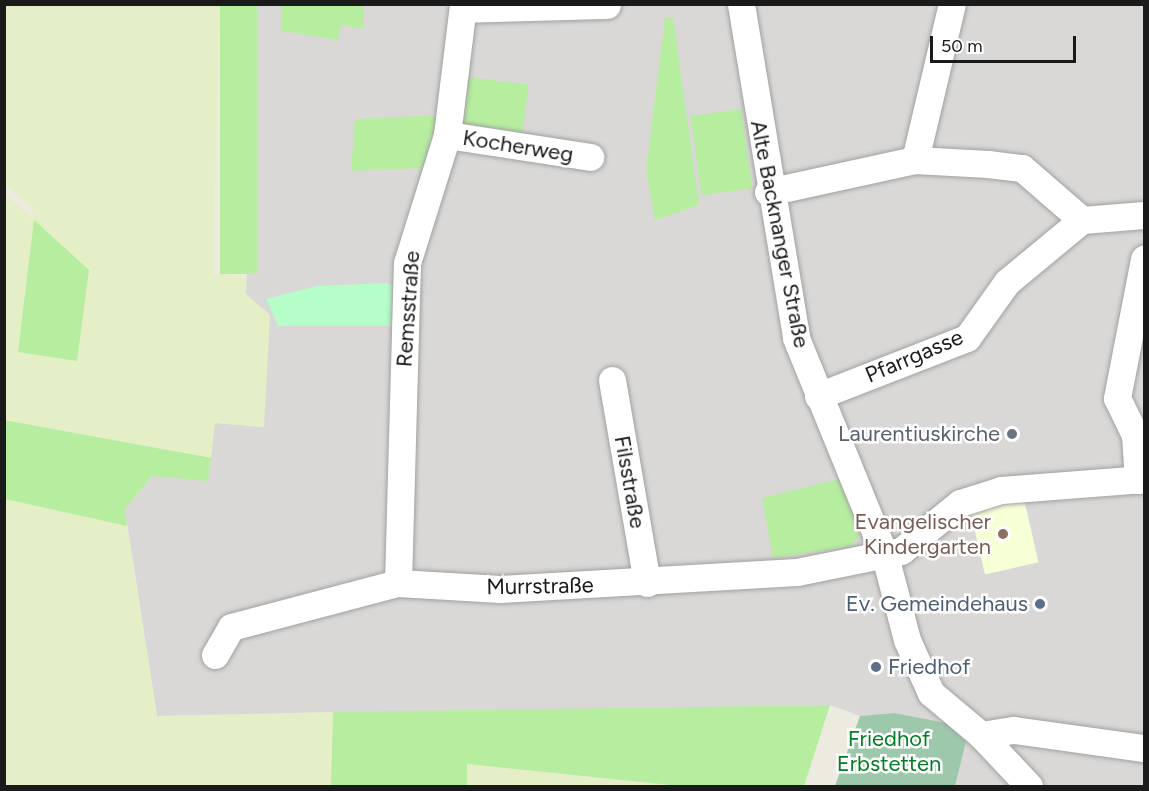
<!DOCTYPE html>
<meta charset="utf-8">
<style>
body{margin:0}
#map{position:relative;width:1149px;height:791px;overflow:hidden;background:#edebdf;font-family:Figtree,sans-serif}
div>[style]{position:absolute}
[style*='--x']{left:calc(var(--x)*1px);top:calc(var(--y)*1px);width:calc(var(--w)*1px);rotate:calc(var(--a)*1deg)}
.residential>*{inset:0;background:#d9d8d7}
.education>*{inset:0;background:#f7ffd6;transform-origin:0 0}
.farmland>*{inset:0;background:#e4efc7}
.grass>*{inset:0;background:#b6ed9f;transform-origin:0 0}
.cemetery>*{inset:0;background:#9ec8ac}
.park>*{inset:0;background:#b5fdc9}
.roads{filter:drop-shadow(0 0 2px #a1a1a1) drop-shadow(0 0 2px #a1a1a1)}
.minor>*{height:27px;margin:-13.5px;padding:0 13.5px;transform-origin:13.5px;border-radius:13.5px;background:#fff}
.dots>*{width:16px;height:16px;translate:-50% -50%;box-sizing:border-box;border:3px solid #fff;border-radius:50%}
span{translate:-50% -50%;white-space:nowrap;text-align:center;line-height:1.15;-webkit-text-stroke:5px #fff;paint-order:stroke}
.street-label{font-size:22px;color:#1a1a1a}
.worship-label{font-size:22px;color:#5b616d}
.right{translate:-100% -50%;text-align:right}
.education-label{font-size:22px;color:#785e54}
.service-label{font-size:22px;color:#4e5e75}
.left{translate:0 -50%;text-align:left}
.park-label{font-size:22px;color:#037e24}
.frame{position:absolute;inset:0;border:6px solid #1a1a1a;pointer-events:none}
.scale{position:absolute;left:930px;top:36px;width:146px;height:27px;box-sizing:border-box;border:3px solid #1a1a1a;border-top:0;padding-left:8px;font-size:18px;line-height:21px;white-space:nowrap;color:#1a1a1a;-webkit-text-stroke:4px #fff;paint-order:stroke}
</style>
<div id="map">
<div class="residential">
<i style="clip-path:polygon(257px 5px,1144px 5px,1144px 786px,955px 786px,966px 742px,894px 713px,860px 716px,830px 705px,157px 716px,125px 509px,152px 476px,215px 423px,264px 427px,246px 294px)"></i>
</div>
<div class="education">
<i style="left:1023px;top:495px;width:69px;height:55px;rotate:77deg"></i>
</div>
<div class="farmland">
<i style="clip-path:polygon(5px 5px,220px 5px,213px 274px,246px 275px,246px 294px,270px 315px,264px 427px,215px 423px,211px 458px,5px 420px,5px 194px,34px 219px,32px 208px,5px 184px)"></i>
<i style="clip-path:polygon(5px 499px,127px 526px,157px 716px,333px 712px,331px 786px,5px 786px)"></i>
<i style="clip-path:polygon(467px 764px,680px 786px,467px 786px)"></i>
</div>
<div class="grass">
<i style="left:220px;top:5px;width:37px;height:269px"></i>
<i style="clip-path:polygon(282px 5px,364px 5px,364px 29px,341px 25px,338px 40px,282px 31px)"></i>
<i style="clip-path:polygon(665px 17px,673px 17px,699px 205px,655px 220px,646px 170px)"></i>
<i style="left:468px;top:77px;width:61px;height:48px;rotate:7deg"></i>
<i style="left:741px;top:109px;width:80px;height:51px;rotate:82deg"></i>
<i style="clip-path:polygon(438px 115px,423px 168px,351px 171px,355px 119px)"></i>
<i style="clip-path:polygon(34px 220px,89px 270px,77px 361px,18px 352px)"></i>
<i style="clip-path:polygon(4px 420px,211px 458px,208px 481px,152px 476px,125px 509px,127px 526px,5px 499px)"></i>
<i style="clip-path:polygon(839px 479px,857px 524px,859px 535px,852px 546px,773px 558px,762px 498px)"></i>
<i style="clip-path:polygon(830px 705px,804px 786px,680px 786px,467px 764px,467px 786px,331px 786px,333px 712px)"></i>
</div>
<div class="cemetery">
<i style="clip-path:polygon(894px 713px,946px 723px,966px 742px,955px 786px,835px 786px,860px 716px)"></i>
</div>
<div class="park">
<i style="clip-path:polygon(387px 283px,393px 286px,391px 326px,278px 326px,266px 299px,317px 286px)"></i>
</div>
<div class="roads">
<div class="minor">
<i style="--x:741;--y:4;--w:338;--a:80.6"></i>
<i style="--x:796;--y:338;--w:235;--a:67.8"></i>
<i style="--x:885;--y:556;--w:87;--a:75.3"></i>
<i style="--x:907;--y:640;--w:58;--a:65.6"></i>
<i style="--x:931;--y:693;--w:65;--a:40"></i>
<i style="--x:981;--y:735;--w:70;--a:46.7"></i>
<i style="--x:463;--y:9;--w:144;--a:-1.6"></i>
<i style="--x:447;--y:135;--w:145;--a:8.7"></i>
<i style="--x:915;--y:160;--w:160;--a:-76.7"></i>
<i style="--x:768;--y:192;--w:150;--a:-12.3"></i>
<i style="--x:915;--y:160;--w:73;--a:3.1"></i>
<i style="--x:988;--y:164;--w:34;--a:7"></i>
<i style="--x:1022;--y:168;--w:79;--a:40.9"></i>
<i style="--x:612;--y:380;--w:206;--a:80.2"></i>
<i style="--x:818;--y:396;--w:160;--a:-21.3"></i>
<i style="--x:967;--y:338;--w:69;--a:-54.5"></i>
<i style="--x:1007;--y:282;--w:97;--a:-39.6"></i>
<i style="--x:1082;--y:220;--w:62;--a:-4.6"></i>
<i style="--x:1138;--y:480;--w:45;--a:-93.8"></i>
<i style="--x:1135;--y:435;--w:41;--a:-115.9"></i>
<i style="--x:1117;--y:398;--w:142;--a:-79"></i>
<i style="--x:398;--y:583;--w:320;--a:-88.4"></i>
<i style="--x:407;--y:263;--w:134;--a:-72.6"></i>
<i style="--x:447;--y:135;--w:132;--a:-83"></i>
<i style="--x:215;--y:655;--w:32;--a:-60"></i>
<i style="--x:231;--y:627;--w:173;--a:-14.8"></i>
<i style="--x:398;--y:583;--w:102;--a:3.4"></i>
<i style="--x:500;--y:589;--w:297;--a:-3.3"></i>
<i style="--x:797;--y:572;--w:106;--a:-11.4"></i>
<i style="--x:901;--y:551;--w:76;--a:-39.1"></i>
<i style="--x:960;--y:503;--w:43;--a:-17.6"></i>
<i style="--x:1001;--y:490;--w:143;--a:-4.4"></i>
<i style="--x:981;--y:735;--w:33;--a:-9"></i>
<i style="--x:1014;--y:730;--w:131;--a:7.9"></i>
</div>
</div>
<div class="dots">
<i style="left:1012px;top:434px;background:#6b7280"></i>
<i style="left:1003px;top:534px;background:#8d6e63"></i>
<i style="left:1040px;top:604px;background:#5c6f8a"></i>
<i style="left:876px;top:667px;background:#5c6f8a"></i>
</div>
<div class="street-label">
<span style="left:518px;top:146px;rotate:9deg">Kocherweg</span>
<span style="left:780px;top:234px;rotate:79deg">Alte Backnanger Straße</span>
<span style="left:408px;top:309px;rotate:-86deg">Remsstraße</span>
<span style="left:914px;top:356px;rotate:-23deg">Pfarrgasse</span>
<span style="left:630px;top:482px;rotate:80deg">Filsstraße</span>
<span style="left:540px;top:586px;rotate:-1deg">Murrstraße</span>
</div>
<div class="worship-label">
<span class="right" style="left:1000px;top:434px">Laurentiuskirche</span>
</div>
<div class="education-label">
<span class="right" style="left:991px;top:534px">Evangelischer<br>Kindergarten</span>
</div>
<div class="service-label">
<span class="right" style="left:1028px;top:604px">Ev. Gemeindehaus</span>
<span class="left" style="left:888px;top:667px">Friedhof</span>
</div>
<div class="park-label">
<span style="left:889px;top:751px">Friedhof<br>Erbstetten</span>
</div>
<div class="frame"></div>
<div class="scale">50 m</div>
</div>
